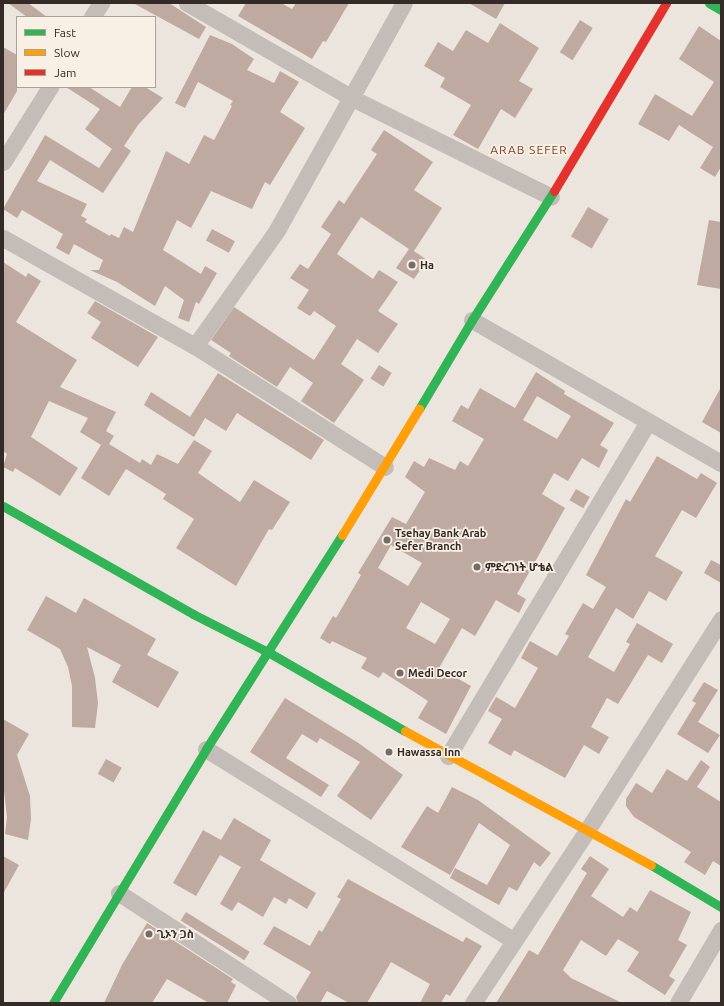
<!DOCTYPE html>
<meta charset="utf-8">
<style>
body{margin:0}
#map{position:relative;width:724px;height:1006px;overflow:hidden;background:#ebe5de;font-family:Ubuntu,"Noto Sans Ethiopic",sans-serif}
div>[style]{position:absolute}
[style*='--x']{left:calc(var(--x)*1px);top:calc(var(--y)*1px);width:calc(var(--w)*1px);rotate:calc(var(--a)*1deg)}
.building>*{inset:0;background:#beaaa0;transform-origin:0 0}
.street>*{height:17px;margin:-8.5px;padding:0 8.5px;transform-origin:8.5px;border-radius:8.5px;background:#c4bdb7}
.fast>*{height:9px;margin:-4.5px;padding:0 4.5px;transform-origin:4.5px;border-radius:4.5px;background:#30b455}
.slow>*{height:9px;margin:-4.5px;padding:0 4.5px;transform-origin:4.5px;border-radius:4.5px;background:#ff9f0a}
.jam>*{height:9px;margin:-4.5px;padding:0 4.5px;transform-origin:4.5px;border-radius:4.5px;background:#e5322d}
.dots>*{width:11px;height:11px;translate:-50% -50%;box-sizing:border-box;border:2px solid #f8f0e5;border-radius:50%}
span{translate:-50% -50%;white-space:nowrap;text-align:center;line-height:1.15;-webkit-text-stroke:3.5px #f8f0e5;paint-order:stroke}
.poi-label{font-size:11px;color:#342b26;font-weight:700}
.left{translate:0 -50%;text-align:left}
.neighbourhood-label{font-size:12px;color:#813b21;letter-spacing:1px}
.frame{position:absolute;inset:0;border:4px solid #342b26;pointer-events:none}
.legend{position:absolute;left:16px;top:16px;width:140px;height:72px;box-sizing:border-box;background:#f8f0e5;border:1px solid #aaa199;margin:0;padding:5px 7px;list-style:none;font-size:12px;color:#342b26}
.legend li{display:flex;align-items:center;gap:8px;height:20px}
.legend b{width:20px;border:1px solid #aaa199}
</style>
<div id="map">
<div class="building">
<i style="clip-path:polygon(8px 3px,28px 3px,47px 17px,27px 17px)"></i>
<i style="clip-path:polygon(133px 3px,169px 3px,206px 27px,199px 39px)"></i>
<i style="clip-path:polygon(246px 3px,281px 3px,292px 9px,296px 3px,349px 3px,326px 42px,323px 41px,312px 59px,238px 16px)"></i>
<i style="clip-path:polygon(469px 3px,505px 3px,496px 19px)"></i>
<i style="left:580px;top:20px;width:15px;height:38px;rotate:32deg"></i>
<i style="clip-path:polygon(500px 23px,539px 48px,519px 81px,533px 89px,515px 118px,501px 109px,478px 149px,453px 135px,471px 105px,440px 87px,445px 78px,424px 66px,438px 42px,453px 51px,466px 30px,488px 43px)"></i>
<i style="clip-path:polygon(699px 26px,721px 41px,721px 167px,715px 177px,700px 168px,713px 147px,679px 125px,669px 141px,638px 124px,655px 94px,692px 116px,714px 82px,679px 59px)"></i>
<i style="clip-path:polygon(210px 35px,232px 44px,254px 59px,247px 70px,274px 83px,280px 71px,299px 82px,280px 112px,305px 128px,270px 185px,265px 182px,252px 209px,211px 191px,191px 228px,177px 220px,163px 250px,201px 274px,205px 266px,217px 273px,199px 304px,196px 302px,189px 322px,178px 318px,184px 300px,165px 286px,155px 306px,117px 282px,90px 270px,99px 270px,103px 260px,74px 244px,69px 255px,56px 248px,63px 234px,22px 210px,17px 218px,3px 209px,45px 135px,99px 168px,112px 149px,85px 129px,100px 109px,66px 87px,89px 87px,120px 107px,132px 87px,145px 87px,163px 98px,138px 125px,124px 146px,131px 151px,103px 193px,50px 160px,37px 181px,87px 204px,81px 216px,87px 219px,85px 222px,110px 236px,111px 234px,119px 238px,124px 227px,133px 232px,166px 151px,189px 164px,204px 135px,214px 140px,232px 106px,230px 105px,233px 101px,198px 82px,185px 108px,175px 103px)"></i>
<i style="clip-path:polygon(3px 47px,17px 55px,17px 91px,3px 115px)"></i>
<i style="clip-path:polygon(384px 130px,433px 162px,414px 190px,442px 208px,414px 251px,427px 260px,414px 279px,396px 268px,409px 249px,361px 217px,337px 254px,373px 279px,379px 270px,398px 282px,378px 311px,398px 324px,378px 353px,357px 339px,341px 364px,364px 380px,334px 423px,301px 401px,313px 383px,290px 367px,277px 387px,229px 356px,231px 353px,211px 340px,234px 307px,314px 360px,336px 326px,314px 311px,310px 316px,297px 308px,309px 290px,290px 278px,300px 264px,308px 269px,331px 234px,321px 227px,339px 200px,344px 204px,377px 154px,371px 150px)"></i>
<i style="left:588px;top:207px;width:24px;height:34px;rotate:30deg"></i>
<i style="clip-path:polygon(709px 220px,721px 222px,721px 289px,697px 285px)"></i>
<i style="left:212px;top:229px;width:26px;height:13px;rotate:28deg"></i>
<i style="clip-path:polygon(3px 262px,26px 277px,28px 273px,41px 281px,16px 322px,77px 360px,60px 387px,116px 412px,106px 431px,114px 436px,109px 444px,140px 463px,142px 459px,151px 465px,157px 454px,178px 464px,194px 440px,212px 451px,198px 473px,240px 502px,254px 480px,290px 502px,272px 530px,269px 529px,236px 586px,176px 548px,194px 519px,163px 499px,166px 494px,126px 469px,109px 496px,81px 478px,101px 445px,80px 432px,88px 418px,49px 401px,31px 437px,78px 468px,60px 496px,15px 468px,13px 472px,3px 467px,7px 454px,3px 451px)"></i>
<i style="clip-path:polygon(95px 301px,158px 337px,138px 367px,91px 338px,101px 322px,87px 313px)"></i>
<i style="left:379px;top:365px;width:15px;height:16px;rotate:32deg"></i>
<i style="clip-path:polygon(evenodd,536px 372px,565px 391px,564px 394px,614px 423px,600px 445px,608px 450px,599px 468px,582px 458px,568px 481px,554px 473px,542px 494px,565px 508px,517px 594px,526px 599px,519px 613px,496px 600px,475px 636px,462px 628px,439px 668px,471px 686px,446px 734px,418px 718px,428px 701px,383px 672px,379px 678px,361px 668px,367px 658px,332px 641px,330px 644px,320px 638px,333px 616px,336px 618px,361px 575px,358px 573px,392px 517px,406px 524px,425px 492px,405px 477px,414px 461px,424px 467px,429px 458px,455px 470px,460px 461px,468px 466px,484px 439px,452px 421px,461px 405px,468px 409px,480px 388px,515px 408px,536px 372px,537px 396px,571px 416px,557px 439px,523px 420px,537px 396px,536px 372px,391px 545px,422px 563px,408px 586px,378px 568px,391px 545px,536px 372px,421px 602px,450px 619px,435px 644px,406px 628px,421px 602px)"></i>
<i style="clip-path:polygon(218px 373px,324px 440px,311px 460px,237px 413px,226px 431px,205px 418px,194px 437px,144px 405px,151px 392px,190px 417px)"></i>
<i style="clip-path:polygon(721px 387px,721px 433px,702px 422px)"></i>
<i style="clip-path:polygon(657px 456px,697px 479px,701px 473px,717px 483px,696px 518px,682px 510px,655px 556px,683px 572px,666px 601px,649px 591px,633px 619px,616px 608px,588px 657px,614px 672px,630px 644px,626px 642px,637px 623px,673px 644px,662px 663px,648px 655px,618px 704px,607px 698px,591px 727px,609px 737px,599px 754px,584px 745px,565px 778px,514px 750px,511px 756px,488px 743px,502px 719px,488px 711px,496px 697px,515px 708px,538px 668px,521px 658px,530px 641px,557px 656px,569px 636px,565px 634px,583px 603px,593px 609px,606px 587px,586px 575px,626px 499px,630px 502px)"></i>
<i style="left:576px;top:489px;width:16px;height:13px;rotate:30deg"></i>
<i style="clip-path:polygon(711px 560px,721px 565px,721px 583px,704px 573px)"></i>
<i style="clip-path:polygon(46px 596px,76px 613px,84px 598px,156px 639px,147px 655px,179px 672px,158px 708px,112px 682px,121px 665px,87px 647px,95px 678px,98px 703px,95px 728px,72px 727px,72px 686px,68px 667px,60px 649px,27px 630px)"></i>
<i style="clip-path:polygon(704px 682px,718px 690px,698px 722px,720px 735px,708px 753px,677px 734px,696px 703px,692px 701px)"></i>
<i style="clip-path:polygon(285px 698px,357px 742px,403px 775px,371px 820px,337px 796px,360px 762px,320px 738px,317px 743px,302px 734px,286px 758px,329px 785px,321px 797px,250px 752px)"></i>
<i style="clip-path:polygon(3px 719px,29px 734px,17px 755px,30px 796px,31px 819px,28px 840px,5px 834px,7px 817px,3px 783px)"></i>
<i style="left:106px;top:759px;width:18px;height:17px;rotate:29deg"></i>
<i style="clip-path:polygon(701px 760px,710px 767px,697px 787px,721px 802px,721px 866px,713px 861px,705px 875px,684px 862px,691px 852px,634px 817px,626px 806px,626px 799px,636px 783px,652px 793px,667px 769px,687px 781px)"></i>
<i style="clip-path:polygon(452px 787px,478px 800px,551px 853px,540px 867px,534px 862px,517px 891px,509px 887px,499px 905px,450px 878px,455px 868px,487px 885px,510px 845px,479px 823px,450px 875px,401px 847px,427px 806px,438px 813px)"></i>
<i style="clip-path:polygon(234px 818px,271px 840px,260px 860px,316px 893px,307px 909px,289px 898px,286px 904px,274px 897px,263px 917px,238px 902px,232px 911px,220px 904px,241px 867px,220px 855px,196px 896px,173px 883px,203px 830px,221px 840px)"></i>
<i style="clip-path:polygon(3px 856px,19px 865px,3px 894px)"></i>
<i style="clip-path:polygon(590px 856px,609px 869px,591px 896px,623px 917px,630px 907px,637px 912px,650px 890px,691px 912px,678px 940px,687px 945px,669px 976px,675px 980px,665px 995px,627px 971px,639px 952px,618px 939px,606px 956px,581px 940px,563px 970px,571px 978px,622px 1003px,496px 1003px,529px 950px,538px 955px,587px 873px,581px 869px)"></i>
<i style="clip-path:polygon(348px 879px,463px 942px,466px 937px,482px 946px,450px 996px,446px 994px,441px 1003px,420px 1003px,430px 984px,391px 962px,367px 1003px,349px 1003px,327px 991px,320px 1003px,298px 1003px,296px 997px,311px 972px,263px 944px,274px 926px,310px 946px,319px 930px,322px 932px,341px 899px,337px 897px)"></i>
<i style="left:186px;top:912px;width:75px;height:10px;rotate:32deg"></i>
<i style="clip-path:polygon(147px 923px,233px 979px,231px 982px,236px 985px,227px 1003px,209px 1003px,167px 979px,152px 1003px,104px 1003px,122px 965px)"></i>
</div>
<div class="street">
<i style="--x:187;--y:3;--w:190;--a:29.9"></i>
<i style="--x:352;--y:98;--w:222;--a:26.4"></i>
<i style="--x:92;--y:17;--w:17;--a:-57"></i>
<i style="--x:3;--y:162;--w:89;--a:-57.9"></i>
<i style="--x:3;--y:238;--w:220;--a:29.4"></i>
<i style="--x:195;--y:346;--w:225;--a:32.5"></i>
<i style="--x:472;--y:320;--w:287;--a:29.9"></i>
<i style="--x:195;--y:346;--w:142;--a:-54.7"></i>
<i style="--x:277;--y:230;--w:260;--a:-60.8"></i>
<i style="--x:206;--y:749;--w:362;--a:31.9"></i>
<i style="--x:448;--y:756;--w:389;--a:-59.1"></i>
<i style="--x:119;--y:893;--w:202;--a:33.1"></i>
<i style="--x:473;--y:1003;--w:205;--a:-56.5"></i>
<i style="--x:586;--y:832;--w:252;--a:-57.6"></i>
<i style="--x:678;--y:1003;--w:85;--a:-59.5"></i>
</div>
<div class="fast">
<i style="--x:709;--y:3;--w:14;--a:30"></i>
<i style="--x:419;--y:409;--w:104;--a:-59.2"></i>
<i style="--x:472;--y:320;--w:153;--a:-57.6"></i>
<i style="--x:3;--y:506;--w:219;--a:29.6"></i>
<i style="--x:193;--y:614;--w:84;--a:26.9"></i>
<i style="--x:268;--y:652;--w:158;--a:30"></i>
<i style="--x:651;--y:865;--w:82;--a:31"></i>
<i style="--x:53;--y:1003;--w:297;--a:-58.9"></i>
<i style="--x:206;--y:749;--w:254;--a:-57.6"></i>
</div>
<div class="slow">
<i style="--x:342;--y:535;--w:148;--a:-58.6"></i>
<i style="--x:405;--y:731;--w:280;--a:28.6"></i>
</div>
<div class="jam">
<i style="--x:554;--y:191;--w:219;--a:-59.2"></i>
</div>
<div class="dots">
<i style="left:412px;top:265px;background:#746c66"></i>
<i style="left:387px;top:540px;background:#746c66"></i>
<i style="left:477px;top:567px;background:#746c66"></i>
<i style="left:400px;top:673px;background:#746c66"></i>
<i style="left:389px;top:752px;background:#746c66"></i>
<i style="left:149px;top:934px;background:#746c66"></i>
</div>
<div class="poi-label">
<span class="left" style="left:420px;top:265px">Ha</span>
<span class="left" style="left:395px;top:540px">Tsehay Bank Arab<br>Sefer Branch</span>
<span class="left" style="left:485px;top:567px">ምድረገነት ሆቴል</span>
<span class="left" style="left:408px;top:673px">Medi Decor</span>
<span class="left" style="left:397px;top:752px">Hawassa Inn</span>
<span class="left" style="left:157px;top:934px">ጊኦን ጋስ</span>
</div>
<div class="neighbourhood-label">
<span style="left:529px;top:150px">ARAB SEFER</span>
</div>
<div class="frame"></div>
<ul class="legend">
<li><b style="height:5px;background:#30b455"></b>Fast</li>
<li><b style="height:5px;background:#ff9f0a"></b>Slow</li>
<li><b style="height:5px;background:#e5322d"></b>Jam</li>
</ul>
</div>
